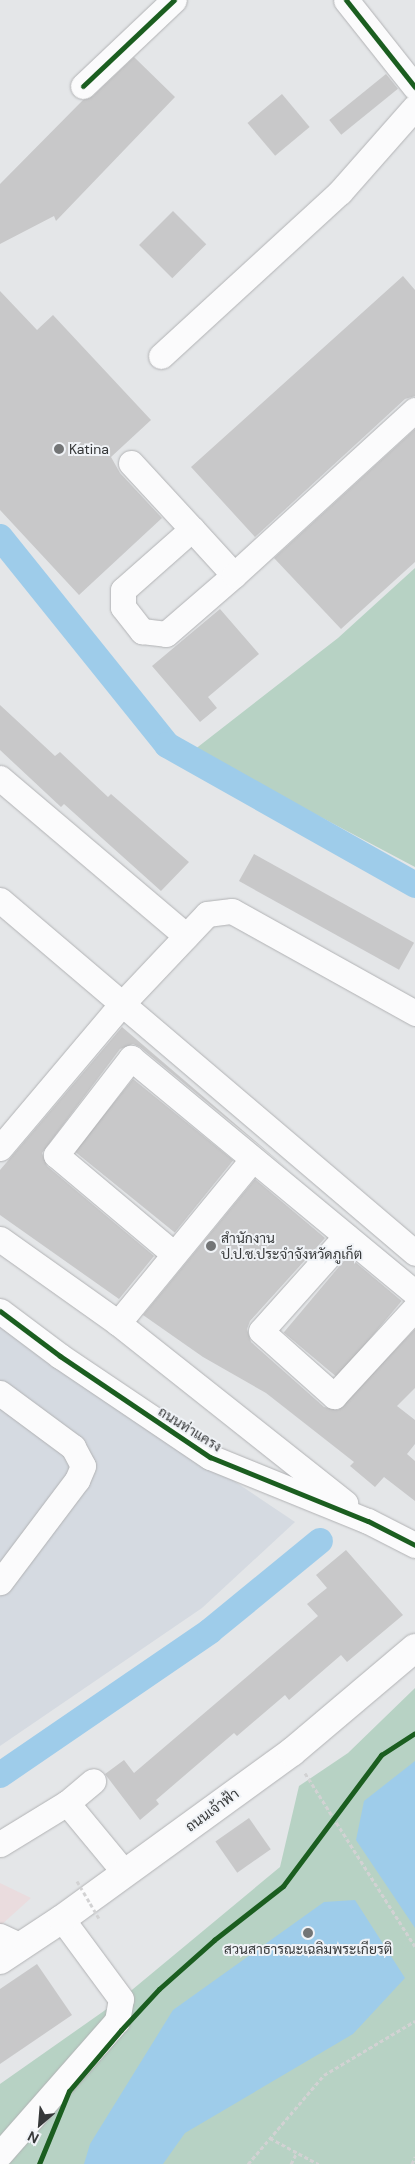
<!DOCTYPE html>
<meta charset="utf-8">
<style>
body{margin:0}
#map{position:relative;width:415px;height:2164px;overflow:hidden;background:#e4e6e8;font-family:"DM Sans",Sarabun,sans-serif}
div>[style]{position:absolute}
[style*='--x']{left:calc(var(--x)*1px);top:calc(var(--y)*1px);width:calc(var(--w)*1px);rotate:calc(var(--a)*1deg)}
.built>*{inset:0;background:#d5dae1}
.education>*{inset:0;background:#eadcde}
.green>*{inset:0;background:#b7d2c4}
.water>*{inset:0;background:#9eccea}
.canal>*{height:26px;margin:-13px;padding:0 13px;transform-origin:13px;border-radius:13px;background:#9eccea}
.building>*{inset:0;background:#c8c8c9;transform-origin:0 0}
.path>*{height:3px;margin-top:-1.5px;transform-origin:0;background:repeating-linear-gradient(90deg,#d2d2d3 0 4px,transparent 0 6.5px)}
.roads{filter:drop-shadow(0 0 1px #b1b2b4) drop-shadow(0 0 1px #b1b2b4)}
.minor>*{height:25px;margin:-12.5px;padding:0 12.5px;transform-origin:12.5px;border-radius:12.5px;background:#fbfbfc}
.major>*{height:28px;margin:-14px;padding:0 14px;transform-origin:14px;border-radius:14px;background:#fbfbfc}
.path-bridge>*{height:3px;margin-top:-1.5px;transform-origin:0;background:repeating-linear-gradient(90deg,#d2d2d3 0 4px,transparent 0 6.5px)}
.cycleway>*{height:5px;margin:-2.5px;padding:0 2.5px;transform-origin:2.5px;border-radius:2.5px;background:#1b5e20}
.dots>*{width:14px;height:14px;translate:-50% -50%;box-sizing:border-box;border:2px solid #f0f3f7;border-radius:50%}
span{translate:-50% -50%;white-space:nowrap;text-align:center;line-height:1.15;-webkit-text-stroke:4px #f0f3f7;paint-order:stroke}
.poi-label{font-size:14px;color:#363839}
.left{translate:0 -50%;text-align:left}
.street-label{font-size:14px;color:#363839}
.north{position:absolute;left:15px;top:2099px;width:50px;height:50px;-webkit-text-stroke:4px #f0f3f7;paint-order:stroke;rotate:207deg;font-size:14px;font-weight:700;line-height:20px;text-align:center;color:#363839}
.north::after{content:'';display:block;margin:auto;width:18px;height:22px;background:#363839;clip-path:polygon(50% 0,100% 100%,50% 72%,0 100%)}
</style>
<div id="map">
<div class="built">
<i style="clip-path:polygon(0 1324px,295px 1522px,202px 1608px,0 1746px)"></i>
</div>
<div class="education">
<i style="clip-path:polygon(0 1883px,31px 1898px,0 1926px)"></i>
</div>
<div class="green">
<i style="clip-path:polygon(415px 568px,415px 867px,194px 750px,338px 638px)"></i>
<i style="clip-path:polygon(415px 1688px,415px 2164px,0 2164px,0 2084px,121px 1999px,280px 1867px,299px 1786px,348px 1753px)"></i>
</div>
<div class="water">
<i style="clip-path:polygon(415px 1761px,415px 1928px,356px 1840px,364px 1801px)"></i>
<i style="clip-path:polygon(355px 1900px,405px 1978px,353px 2034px,185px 2133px,163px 2164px,84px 2164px,90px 2144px,173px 2010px,324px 1902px)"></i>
</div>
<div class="canal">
<i style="--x:0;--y:537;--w:267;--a:51.2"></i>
<i style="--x:167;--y:745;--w:285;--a:29.4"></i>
<i style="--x:0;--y:1775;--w:255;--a:-34.4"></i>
<i style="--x:210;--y:1631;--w:142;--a:-39.3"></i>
</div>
<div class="building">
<i style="clip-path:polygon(134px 57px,175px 97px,56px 221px,54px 216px,0 244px,0 184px,83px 100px,93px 96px)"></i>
<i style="left:386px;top:74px;width:19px;height:73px;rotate:51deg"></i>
<i style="left:282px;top:94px;width:43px;height:45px;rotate:50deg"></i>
<i style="left:173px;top:211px;width:47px;height:48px;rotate:45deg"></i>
<i style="clip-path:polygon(403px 276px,415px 290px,415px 396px,405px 399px,255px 537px,191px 467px)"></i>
<i style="clip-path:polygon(0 291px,37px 330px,53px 315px,151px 420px,111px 457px,120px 473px,162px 518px,79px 595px,0 510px)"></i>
<i style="clip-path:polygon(415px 429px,415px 562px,341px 629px,274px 558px)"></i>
<i style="clip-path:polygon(220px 609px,259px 654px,208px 697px,217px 708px,200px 722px,152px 666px)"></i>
<i style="clip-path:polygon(0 705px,55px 756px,60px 752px,108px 797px,111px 794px,189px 862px,161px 891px,64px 804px,61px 807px,0 750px)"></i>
<i style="left:254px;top:854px;width:183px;height:31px;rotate:29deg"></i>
<i style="clip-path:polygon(122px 1027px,289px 1170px,140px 1047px,133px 1044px,120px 1049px,42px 1153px,47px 1166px,154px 1256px,119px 1299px,0 1215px,0 1170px)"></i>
<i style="left:133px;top:1079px;width:129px;height:93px;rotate:39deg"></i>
<i style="clip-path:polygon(255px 1179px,325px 1238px,250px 1321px,247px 1329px,251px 1342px,324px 1407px,338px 1410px,415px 1329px,415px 1388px,397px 1406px,415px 1420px,415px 1444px,407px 1454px,415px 1461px,415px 1501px,384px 1477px,375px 1487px,350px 1466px,354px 1462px,266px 1393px,203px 1357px,143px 1315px)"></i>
<i style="left:348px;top:1256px;width:70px;height:100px;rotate:40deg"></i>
<i style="clip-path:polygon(346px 1550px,403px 1615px,347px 1662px,341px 1655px,289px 1700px,285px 1695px,237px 1736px,234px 1733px,156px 1800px,159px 1804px,140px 1820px,105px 1774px,124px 1760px,134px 1773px,318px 1616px,307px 1604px,327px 1588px,316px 1575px)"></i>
<i style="left:249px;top:1818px;width:38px;height:41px;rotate:55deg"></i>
<i style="clip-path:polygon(37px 1964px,72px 2015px,0 2064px,0 1989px)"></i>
</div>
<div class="path">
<i style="--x:305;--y:1773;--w:205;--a:57.6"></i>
<i style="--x:270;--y:2138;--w:55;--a:28.4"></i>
<i style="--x:248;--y:2164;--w:117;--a:-49.5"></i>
<i style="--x:324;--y:2075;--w:106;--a:-30.7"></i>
<i style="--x:291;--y:2164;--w:13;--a:-63"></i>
<i style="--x:412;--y:2164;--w:8;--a:-67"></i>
</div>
<div class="roads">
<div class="minor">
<i style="--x:346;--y:0;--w:111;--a:51.6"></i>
<i style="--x:83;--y:86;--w:125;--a:-43.4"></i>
<i style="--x:161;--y:356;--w:243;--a:-42.5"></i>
<i style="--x:340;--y:192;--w:113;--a:-48.6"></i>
<i style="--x:131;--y:463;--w:90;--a:47.3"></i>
<i style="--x:234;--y:575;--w:62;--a:-132.4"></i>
<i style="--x:192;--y:529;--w:92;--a:138.5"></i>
<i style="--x:123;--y:590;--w:17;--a:90"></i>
<i style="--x:123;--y:607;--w:31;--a:52"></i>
<i style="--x:142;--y:631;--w:24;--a:7"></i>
<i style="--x:166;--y:634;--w:90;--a:-40.9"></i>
<i style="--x:234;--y:575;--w:245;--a:-42.4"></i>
<i style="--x:0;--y:778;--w:244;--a:40.3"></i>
<i style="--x:0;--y:900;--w:545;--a:40.38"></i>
<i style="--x:0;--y:1148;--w:187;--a:-49.8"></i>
<i style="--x:121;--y:1005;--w:125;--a:-46.6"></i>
<i style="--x:207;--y:914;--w:25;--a:-7"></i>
<i style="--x:232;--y:911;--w:210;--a:29.1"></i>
<i style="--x:346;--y:1236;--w:127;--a:131.8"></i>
<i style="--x:261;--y:1331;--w:98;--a:41.7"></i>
<i style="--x:334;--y:1396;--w:120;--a:-47.4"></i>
<i style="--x:0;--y:1239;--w:145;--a:35.4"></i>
<i style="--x:118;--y:1323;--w:290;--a:38.4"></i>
<i style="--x:174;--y:1254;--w:154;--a:-140"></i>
<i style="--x:56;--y:1155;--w:123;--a:-52.3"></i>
<i style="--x:131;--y:1058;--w:369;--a:39.6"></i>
<i style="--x:0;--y:1311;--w:75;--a:36.9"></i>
<i style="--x:60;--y:1356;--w:181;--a:34"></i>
<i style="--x:210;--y:1457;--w:170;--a:22.1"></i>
<i style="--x:368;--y:1521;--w:53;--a:27.1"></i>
<i style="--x:118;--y:1323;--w:211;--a:-50.6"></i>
<i style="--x:0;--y:1393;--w:91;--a:36.5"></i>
<i style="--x:73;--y:1447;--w:21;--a:62"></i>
<i style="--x:83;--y:1466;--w:15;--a:113"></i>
<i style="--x:77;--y:1480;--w:128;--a:127"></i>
<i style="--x:67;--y:1803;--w:34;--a:-40"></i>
<i style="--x:0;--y:1844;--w:79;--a:-31.5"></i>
<i style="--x:67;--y:1803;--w:91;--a:50.4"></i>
<i style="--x:0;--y:1936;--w:23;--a:25"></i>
<i style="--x:0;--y:2154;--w:177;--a:-48.7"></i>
<i style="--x:117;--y:2021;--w:22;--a:-80"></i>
<i style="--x:121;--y:1999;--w:99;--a:-126.4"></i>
</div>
<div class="major">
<i style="--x:0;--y:1960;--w:74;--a:-33.5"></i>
<i style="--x:62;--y:1919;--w:284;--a:-36"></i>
<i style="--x:292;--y:1752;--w:161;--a:-40.2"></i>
</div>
</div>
<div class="path-bridge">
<i style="--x:77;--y:1881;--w:45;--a:59.5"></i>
</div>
<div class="cycleway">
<i style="--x:346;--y:0;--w:111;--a:51.6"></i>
<i style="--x:83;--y:86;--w:125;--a:-43.4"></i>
<i style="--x:0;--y:1311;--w:75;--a:36.9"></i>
<i style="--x:60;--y:1356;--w:181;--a:34"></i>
<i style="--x:210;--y:1457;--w:170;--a:22.1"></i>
<i style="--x:368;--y:1521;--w:53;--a:27.1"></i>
<i style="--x:39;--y:2164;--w:79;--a:-67.7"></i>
<i style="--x:69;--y:2091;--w:80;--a:-49.6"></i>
<i style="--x:121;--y:2030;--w:56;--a:-47.2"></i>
<i style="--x:159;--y:1989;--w:74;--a:-41.7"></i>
<i style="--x:214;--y:1940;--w:88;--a:-38"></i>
<i style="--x:283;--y:1886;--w:164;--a:-53.2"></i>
<i style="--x:381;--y:1755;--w:40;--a:-32.9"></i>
</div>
<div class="dots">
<i style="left:59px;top:449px;background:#737576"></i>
<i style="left:211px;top:1246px;background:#737576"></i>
<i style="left:308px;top:1933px;background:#737576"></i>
</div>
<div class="poi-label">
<span class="left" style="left:69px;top:449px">Katina</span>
<span class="left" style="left:221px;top:1246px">สำนักงาน<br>ป.ป.ช.ประจำจังหวัดภูเก็ต</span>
<span style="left:308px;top:1949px">สวนสาธารณะเฉลิมพระเกียรติ</span>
</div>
<div class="street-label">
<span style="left:190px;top:1429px;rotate:32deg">ถนนท่าแครง</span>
<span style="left:212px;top:1810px;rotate:-36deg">ถนนเจ้าฟ้า</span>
</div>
<div class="north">N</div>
</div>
